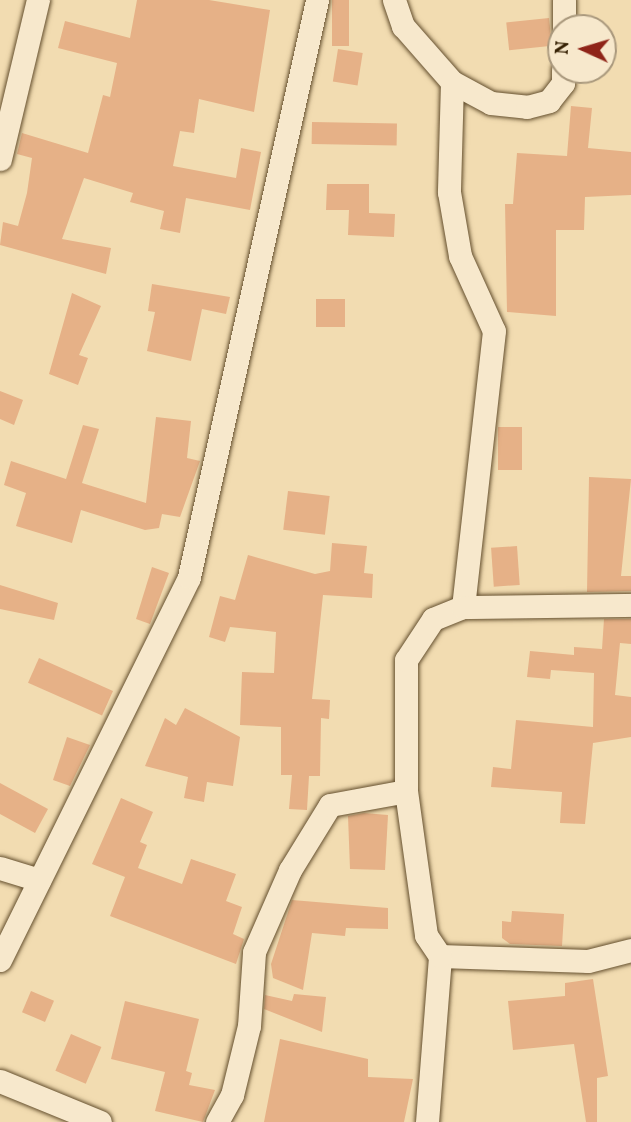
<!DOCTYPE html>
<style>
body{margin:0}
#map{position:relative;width:631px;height:1122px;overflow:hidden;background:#f2dcb1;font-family:Vollkorn,serif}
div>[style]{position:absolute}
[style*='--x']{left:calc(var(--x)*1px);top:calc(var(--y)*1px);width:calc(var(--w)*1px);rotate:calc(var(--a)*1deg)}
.building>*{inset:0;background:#e6b187;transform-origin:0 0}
.roads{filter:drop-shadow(0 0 2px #644f2e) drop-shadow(0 0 2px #644f2e)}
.minor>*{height:23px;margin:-11.5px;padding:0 11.5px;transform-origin:11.5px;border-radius:11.5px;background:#f7e8cc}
span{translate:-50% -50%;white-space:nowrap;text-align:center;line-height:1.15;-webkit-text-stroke:5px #f7e8cc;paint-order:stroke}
.north{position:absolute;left:547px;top:14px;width:70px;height:70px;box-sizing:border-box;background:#f7e8cc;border:2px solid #a9987c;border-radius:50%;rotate:274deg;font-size:19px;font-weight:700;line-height:28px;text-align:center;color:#352003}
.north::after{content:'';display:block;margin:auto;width:24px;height:32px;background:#8f2418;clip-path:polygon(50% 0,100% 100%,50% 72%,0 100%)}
</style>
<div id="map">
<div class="building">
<i style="clip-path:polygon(137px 0,209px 0,270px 10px,254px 112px,199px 99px,194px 133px,180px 131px,173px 166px,236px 178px,241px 148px,261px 152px,250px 210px,186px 198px,180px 233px,160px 229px,164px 211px,130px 202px,133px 193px,84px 178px,62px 239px,111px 248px,106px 274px,0 245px,3px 222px,18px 226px,27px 193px,32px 158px,17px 154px,22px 133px,88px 153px,103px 95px,110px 97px,117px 63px,58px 48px,65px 21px,130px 38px)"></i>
<i style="left:332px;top:0;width:17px;height:46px"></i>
<i style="left:549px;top:18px;width:28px;height:43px;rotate:84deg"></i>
<i style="left:338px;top:49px;width:25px;height:33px;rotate:9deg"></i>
<i style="clip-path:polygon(571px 106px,592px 108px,588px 148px,631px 152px,631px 195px,585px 197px,584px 230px,556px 230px,556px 316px,507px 312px,505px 204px,513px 204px,517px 153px,567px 156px)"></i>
<i style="left:312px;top:122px;width:85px;height:22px;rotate:1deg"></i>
<i style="clip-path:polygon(327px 184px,369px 184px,369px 213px,395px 214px,394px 237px,348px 235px,349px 210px,326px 210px)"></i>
<i style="clip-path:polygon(152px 284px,230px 297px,226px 314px,202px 309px,191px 361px,147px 351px,155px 312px,148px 311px)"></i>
<i style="clip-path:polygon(72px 293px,101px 306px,79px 355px,88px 358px,78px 385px,49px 374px)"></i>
<i style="left:316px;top:299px;width:29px;height:28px"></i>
<i style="clip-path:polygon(0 391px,23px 400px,14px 425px,0 419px)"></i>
<i style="clip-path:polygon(156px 417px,191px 421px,187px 458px,200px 461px,180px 517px,162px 514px,159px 528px,145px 530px,81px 510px,72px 543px,16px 526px,26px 493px,4px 485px,11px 461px,66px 479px,83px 425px,99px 429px,82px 483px,146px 503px)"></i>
<i style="left:498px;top:427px;width:24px;height:43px"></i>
<i style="clip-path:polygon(589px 477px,631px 479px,621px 576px,631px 576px,631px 591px,587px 592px)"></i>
<i style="left:288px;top:491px;width:42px;height:39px;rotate:7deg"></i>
<i style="clip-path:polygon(332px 543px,367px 546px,364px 573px,373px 574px,372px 598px,323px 595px,312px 699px,330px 700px,329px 719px,321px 718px,320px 776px,309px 776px,307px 810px,289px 809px,292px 775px,281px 775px,281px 727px,240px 725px,242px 672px,274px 673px,276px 632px,230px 627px,225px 642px,209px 637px,220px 596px,235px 600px,248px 555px,315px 574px,330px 571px)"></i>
<i style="left:517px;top:546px;width:39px;height:26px;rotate:86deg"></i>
<i style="clip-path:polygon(152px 567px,169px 573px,150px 624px,136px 619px)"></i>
<i style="clip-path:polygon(0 585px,58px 603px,54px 620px,0 609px)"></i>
<i style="clip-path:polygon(604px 619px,631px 619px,631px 644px,620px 643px,615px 695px,631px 697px,631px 737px,593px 743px,585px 824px,560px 823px,562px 792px,491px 787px,493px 767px,511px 769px,516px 720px,593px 727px,594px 673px,551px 670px,550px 679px,527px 677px,530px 651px,574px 655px,574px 647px,602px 649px)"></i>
<i style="left:39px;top:658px;width:81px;height:27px;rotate:24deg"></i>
<i style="clip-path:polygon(185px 708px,240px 737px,233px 786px,207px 782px,204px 802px,184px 798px,188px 777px,145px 766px,165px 718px,176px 725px)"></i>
<i style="clip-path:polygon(67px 737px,90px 745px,70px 786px,53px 780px)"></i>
<i style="clip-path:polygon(0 783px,48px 809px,35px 833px,0 814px)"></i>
<i style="clip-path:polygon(121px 798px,153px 812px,140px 842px,147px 845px,138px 868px,182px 884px,191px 859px,236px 874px,226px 901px,242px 907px,233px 934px,244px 939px,236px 964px,110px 916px,125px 877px,92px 864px)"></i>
<i style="clip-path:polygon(364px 813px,388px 815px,385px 870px,350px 869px,348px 816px)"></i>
<i style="clip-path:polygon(292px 900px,388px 908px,388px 929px,346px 928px,345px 936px,312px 933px,303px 990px,273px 978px,271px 964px)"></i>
<i style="clip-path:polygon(512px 911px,564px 914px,562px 946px,510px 944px,502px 938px,502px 921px,511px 922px)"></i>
<i style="clip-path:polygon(593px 979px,608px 1076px,597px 1078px,597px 1122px,586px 1122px,574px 1044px,513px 1050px,508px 1001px,565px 996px,565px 983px)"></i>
<i style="left:31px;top:991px;width:25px;height:23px;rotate:23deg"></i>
<i style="clip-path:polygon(294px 994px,326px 997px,322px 1032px,264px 1009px,265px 995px,292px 1001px)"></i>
<i style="clip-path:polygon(125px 1001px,199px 1019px,186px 1071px,192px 1073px,189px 1085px,215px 1090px,203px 1122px,155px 1111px,165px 1072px,111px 1059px)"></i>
<i style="left:71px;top:1034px;width:33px;height:40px;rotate:23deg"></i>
<i style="clip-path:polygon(280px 1039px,368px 1059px,368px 1077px,413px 1079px,404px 1122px,264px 1122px)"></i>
</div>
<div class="roads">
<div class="minor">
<i style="--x:394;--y:0;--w:28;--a:71"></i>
<i style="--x:403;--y:26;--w:74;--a:48.8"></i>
<i style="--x:452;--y:82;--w:110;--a:91.6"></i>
<i style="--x:449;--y:192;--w:65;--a:80.2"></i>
<i style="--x:460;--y:256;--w:82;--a:65.6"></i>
<i style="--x:494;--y:331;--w:278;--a:96.4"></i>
<i style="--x:564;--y:28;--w:28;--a:-90"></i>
<i style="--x:452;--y:82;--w:44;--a:28.3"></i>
<i style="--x:491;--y:103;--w:36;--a:6"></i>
<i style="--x:527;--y:107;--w:23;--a:-15"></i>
<i style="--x:549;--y:101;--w:23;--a:-52"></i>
<i style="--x:563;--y:83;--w:13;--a:-90"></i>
<i style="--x:0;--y:159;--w:163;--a:-76.6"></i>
<i style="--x:0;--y:868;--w:41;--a:17.1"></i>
<i style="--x:440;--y:956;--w:148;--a:1.9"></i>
<i style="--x:588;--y:961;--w:44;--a:-14.3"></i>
<i style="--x:0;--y:960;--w:427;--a:-63.7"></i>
<i style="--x:189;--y:577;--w:591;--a:-77.49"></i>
<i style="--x:0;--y:1081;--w:108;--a:22.3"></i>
<i style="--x:217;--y:1122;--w:31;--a:-61"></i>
<i style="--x:232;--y:1095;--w:71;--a:-76.2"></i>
<i style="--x:249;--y:1026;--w:74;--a:-86.1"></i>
<i style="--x:254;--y:952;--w:90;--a:-66.3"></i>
<i style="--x:290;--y:870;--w:76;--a:-58.4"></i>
<i style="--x:330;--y:805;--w:77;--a:-10.4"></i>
<i style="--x:427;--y:1122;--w:167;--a:-85.5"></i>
<i style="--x:440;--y:956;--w:25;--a:-124"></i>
<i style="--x:426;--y:935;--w:145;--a:-97.9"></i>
<i style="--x:406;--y:791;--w:131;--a:-90"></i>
<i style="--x:406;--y:660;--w:49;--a:-56.6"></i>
<i style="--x:433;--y:619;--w:32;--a:-22"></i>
<i style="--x:463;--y:607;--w:168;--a:-0.7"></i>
</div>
</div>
<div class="north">N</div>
</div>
